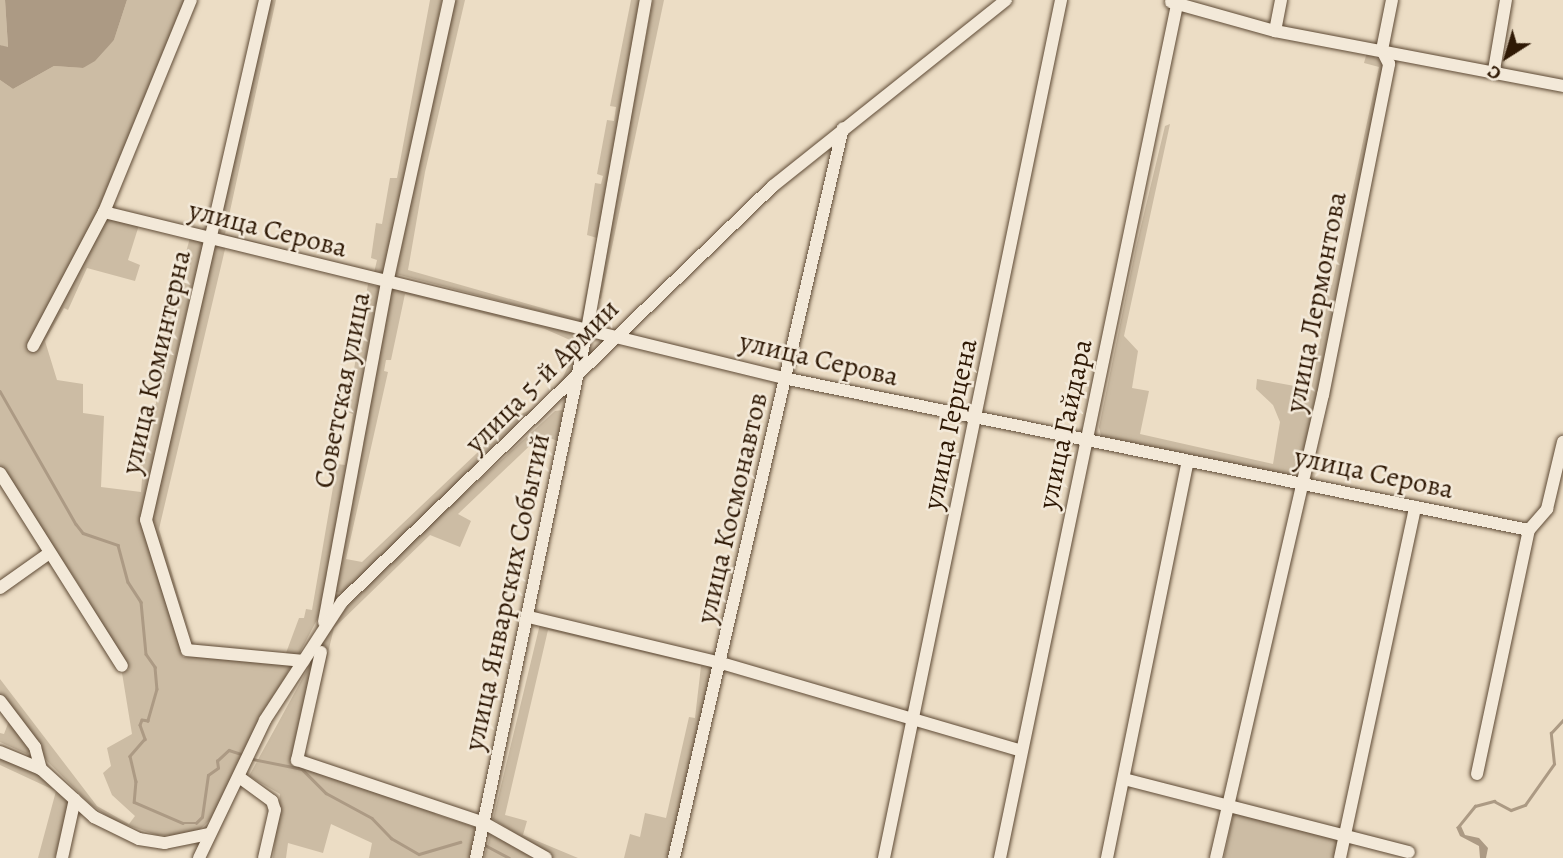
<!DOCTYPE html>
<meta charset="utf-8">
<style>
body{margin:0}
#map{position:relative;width:1563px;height:858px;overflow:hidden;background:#ecddc5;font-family:Alegreya,serif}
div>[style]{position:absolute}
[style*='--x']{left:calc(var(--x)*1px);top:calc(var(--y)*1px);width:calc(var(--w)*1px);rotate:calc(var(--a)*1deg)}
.green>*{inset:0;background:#ccbca4}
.water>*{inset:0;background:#ac9a84}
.stream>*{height:2.5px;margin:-1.25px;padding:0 1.25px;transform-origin:1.25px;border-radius:1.25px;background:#ac9a84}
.roads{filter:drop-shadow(0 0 2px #5e4a35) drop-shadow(0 0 2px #5e4a35)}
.minor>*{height:12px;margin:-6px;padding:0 6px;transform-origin:6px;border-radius:6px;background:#f3e9d9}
span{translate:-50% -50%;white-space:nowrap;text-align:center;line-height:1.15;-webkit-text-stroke:5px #f3e9d9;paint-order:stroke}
.street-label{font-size:28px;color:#2f1905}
.north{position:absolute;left:1472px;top:21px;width:70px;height:70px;-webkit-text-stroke:5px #f3e9d9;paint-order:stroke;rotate:217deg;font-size:19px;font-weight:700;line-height:28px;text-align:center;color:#2f1905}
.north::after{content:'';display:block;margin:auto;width:24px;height:32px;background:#2f1905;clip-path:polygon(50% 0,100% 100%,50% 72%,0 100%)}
</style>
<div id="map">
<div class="green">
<i style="clip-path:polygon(0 0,5px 0,8px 48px,0 45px)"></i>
<i style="clip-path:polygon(127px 0,187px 0,108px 215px,139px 225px,128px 260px,140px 265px,135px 281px,87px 268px,68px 310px,64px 308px,45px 341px,57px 380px,83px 384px,83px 413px,104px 416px,101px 487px,141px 492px,143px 466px,140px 465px,146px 425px,151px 425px,153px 417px,148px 415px,150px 404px,156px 404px,159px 349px,166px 349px,168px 326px,161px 325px,173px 271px,180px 273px,190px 238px,204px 242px,168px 389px,151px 474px,146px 530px,183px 657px,226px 657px,291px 666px,215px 815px,197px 832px,176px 836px,157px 835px,114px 821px,90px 804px,48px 762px,0 697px,0 679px,97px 806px,129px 824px,135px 816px,112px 795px,103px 773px,111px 766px,107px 748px,132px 734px,122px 673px,129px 669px,79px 585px,0 466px,0 80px,13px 89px,54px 66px,83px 68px,114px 40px)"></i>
<i style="clip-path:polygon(270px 0,276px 0,225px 234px,374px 273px,377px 260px,371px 258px,376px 223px,382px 224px,390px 178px,397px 178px,430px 0,442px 0,385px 277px,221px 236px,218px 224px)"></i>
<i style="clip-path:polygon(452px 0,465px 0,425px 172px,408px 270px,581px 319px,597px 238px,587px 235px,595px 183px,601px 184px,603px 176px,597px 174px,607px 120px,614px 121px,616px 107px,610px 106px,631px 0,643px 0,585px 323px,396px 274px)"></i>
<i style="clip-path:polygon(653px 0,664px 0,601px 299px,597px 297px)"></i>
<i style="clip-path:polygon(1367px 52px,1384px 63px,1311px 437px,1300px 472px,1293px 476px,1101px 436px,1099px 427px,1136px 247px,1165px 126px,1170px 124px,1124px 336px,1138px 351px,1132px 388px,1149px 391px,1140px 434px,1273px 464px,1280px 422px,1273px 405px,1256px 389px,1257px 379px,1311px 389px,1327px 304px,1321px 303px,1325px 284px,1332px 285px,1379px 67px,1364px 63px)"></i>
<i style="clip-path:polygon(212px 245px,226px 245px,159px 529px,193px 644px,152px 520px)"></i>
<i style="clip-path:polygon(368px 284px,383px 288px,320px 614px,298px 656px,286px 653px,299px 618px,304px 618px,306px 609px,312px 610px,337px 464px,345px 465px,353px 414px,347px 412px)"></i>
<i style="clip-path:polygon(evenodd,392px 288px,584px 335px,571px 377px,344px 593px,334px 592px,392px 288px,405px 294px,545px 329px,579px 344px,563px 377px,540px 405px,515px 417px,362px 562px,346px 559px,388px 372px,384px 371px,386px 360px,391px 360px,405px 294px)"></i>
<i style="clip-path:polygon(563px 410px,558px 441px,541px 435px,458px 514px,471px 521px,460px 547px,430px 535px,334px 628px,303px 756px,438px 802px,435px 814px,475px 827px,470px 858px,369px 858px,372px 843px,331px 824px,323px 853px,288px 843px,286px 858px,273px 858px,280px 794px,249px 776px,335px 619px,420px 534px,555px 411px)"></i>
<i style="clip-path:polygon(540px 624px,717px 664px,672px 858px,624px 858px,630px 834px,640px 837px,645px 813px,666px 818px,689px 717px,695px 718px,701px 666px,548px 630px,505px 815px,527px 821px,523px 835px,578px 858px,553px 858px,493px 819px)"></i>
<i style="clip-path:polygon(0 705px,33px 748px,27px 754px,0 742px,0 733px,4px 734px,9px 721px)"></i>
<i style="clip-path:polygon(0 756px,43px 775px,69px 800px,55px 858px,38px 858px,56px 791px,0 765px)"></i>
<i style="clip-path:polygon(1234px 811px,1334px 836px,1339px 843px,1337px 858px,1224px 858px)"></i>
<i style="clip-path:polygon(491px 833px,538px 858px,484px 858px)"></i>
</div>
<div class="water">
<i style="clip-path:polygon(5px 0,127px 0,114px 40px,95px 61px,83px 68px,54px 66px,13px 89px,0 80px,0 45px,8px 47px)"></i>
<i style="clip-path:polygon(1461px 826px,1465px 835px,1479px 838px,1488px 848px,1486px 858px,1480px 858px,1479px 846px,1460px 836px,1456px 827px)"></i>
</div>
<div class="stream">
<i style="--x:0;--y:391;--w:153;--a:60.3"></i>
<i style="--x:76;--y:524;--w:11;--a:52"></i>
<i style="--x:83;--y:533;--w:37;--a:19"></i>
<i style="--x:118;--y:545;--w:38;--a:75"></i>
<i style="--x:128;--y:582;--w:24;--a:57"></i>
<i style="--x:141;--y:602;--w:52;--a:84.5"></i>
<i style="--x:146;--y:654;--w:16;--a:55"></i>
<i style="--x:155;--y:667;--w:22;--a:85"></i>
<i style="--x:157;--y:689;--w:33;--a:106"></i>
<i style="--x:148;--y:721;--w:6;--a:-171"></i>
<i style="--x:142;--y:720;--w:5;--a:112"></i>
<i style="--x:140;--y:725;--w:15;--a:70"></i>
<i style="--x:145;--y:739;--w:23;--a:131"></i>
<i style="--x:130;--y:756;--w:26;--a:77"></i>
<i style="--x:136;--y:781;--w:21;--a:95"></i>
<i style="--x:134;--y:802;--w:53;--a:23.2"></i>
<i style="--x:183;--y:823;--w:13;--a:0"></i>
<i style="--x:196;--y:823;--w:8;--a:-45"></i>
<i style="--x:202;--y:817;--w:42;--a:-81.9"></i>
<i style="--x:208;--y:775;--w:12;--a:-35"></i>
<i style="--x:218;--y:768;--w:7;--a:-98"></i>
<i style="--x:217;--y:761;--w:16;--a:-43"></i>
<i style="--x:229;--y:750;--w:16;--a:18"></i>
<i style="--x:253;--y:759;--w:50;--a:11.5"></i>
<i style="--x:302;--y:769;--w:34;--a:45"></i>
<i style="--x:326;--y:793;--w:52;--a:28.5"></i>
<i style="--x:372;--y:818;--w:28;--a:46"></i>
<i style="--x:391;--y:838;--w:32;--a:30"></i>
<i style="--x:419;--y:854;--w:43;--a:-16.3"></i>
<i style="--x:1458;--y:827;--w:27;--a:-51"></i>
<i style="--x:1475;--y:806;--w:20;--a:-15"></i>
<i style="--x:1494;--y:801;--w:19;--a:28"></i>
<i style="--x:1511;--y:810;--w:15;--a:-20"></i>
<i style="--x:1525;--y:805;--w:50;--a:-54.7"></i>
<i style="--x:1554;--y:764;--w:31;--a:-96"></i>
<i style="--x:1551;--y:733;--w:18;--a:-47"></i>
<i style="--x:485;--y:845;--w:27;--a:28"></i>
</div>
<div class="roads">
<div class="minor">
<i style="--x:265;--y:0;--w:533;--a:102.89"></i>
<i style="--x:146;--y:520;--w:136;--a:72.5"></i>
<i style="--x:187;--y:650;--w:117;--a:5.4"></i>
<i style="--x:1171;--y:2;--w:108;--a:15.6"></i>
<i style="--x:1275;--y:31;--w:293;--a:10.8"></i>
<i style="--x:1275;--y:31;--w:32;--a:-79"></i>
<i style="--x:1494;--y:70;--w:71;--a:-80.3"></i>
<i style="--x:104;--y:212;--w:704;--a:13.72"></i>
<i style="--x:788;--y:379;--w:756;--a:11.52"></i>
<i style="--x:33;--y:346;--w:152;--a:-62.1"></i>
<i style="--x:104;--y:212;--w:229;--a:-67.7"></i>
<i style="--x:0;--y:473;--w:228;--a:57.7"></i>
<i style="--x:0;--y:588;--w:59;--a:-35.3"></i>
<i style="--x:529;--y:617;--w:197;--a:13.5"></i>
<i style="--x:721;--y:663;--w:313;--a:16.3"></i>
<i style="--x:324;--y:622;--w:345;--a:-79.5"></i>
<i style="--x:387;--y:283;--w:290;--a:-77.6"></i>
<i style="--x:321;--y:652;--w:111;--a:102.5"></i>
<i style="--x:297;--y:760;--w:197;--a:18.6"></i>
<i style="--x:484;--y:823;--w:71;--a:29.4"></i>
<i style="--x:0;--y:701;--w:58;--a:52.7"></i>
<i style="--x:35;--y:747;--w:23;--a:75"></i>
<i style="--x:0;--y:752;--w:44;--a:22.5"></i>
<i style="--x:41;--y:769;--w:72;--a:42.2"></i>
<i style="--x:94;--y:817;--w:50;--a:26.1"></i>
<i style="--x:139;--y:839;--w:26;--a:9"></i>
<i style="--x:165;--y:843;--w:44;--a:-11.8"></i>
<i style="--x:1477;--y:774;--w:249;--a:-78"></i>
<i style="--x:1529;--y:530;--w:28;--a:-49"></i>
<i style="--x:1547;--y:509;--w:69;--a:-76.6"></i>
<i style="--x:239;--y:777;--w:41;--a:36"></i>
<i style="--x:272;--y:801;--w:9;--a:72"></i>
<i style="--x:275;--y:810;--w:49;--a:102.9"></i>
<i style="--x:1124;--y:779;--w:294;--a:14.4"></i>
<i style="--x:62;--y:858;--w:60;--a:-77.6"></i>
<i style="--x:199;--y:858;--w:153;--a:-64.4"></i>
<i style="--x:265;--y:720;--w:141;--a:-56.9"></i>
<i style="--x:342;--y:602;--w:599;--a:-43.99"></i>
<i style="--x:773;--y:186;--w:298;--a:-38.6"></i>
<i style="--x:476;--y:858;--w:540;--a:-78.13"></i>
<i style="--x:587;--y:330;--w:335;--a:-79.9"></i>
<i style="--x:674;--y:858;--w:749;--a:-76.97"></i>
<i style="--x:884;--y:858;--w:876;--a:-78.34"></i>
<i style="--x:1000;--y:858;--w:876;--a:-78.28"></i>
<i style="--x:1107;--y:858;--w:405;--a:-78.5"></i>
<i style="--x:1216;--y:858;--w:475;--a:-77"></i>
<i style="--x:1323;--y:395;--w:338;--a:-78.7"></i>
<i style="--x:1389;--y:64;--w:16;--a:-117"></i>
<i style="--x:1382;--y:50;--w:51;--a:-78.7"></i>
<i style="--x:1340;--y:858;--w:359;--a:-77.9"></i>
</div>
</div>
<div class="street-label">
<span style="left:268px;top:229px;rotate:14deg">улица Серова</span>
<span style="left:1316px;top:302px;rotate:-79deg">улица Лермонтова</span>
<span style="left:819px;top:359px;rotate:13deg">улица Серова</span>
<span style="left:156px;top:362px;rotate:-77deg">улица Коминтерна</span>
<span style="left:542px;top:376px;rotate:-45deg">улица 5-й Армии</span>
<span style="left:342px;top:390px;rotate:-79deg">Советская улица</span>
<span style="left:950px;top:424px;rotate:-78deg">улица Герцена</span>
<span style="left:1065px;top:424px;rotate:-78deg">улица Гайдара</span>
<span style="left:1374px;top:473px;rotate:12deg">улица Серова</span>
<span style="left:732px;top:508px;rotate:-77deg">улица Космонавтов</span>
<span style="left:507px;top:592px;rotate:-78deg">улица Январских Событий</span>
</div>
<div class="north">С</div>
</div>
